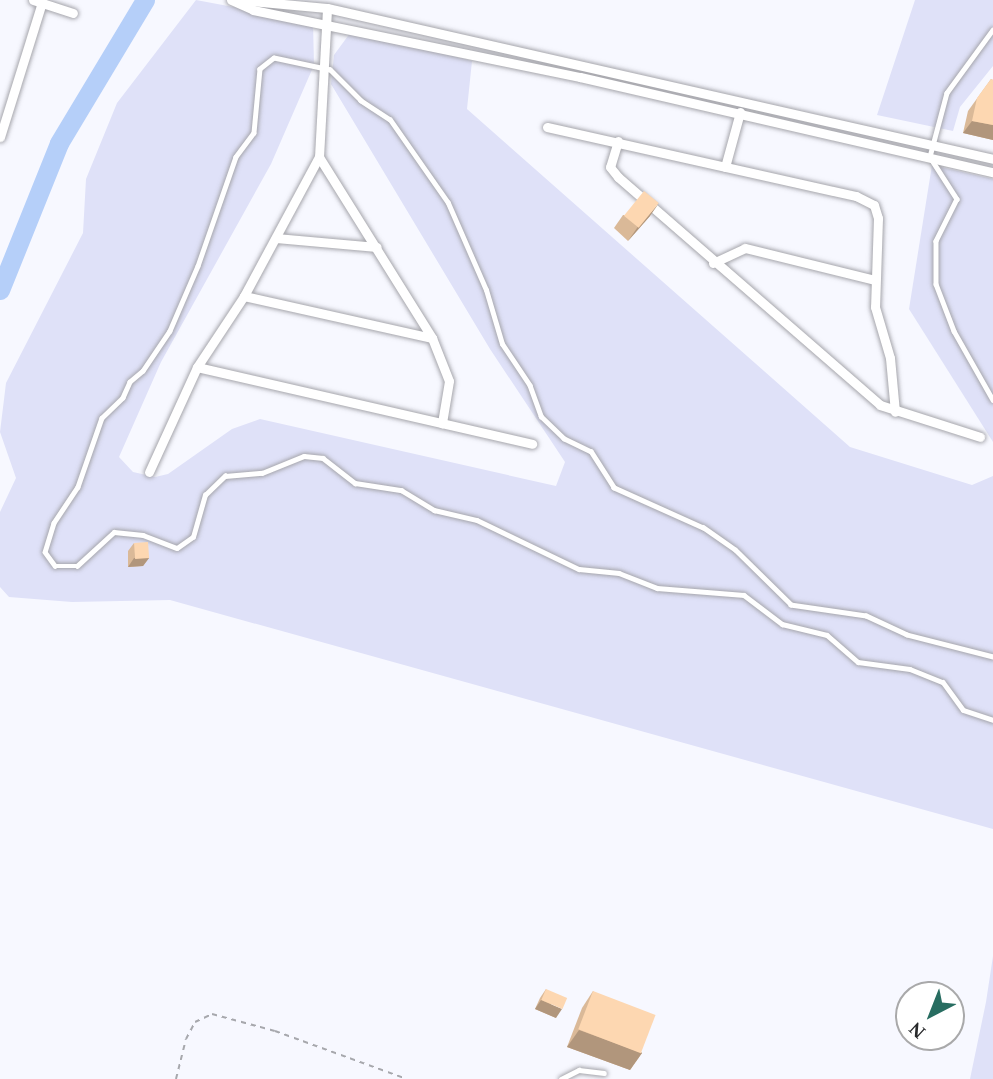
<!DOCTYPE html>
<style>
body{margin:0}
#map{position:relative;width:993px;height:1079px;overflow:hidden;background:#f7f8ff;font-family:"Times New Roman",serif}
div>[style]{position:absolute}
[style*='--x']{left:calc(var(--x)*1px);top:calc(var(--y)*1px);width:calc(var(--w)*1px);rotate:calc(var(--a)*1deg)}
.green>*{inset:0;background:#dfe1f8}
.river>*{height:19px;margin:-9.5px;padding:0 9.5px;transform-origin:9.5px;border-radius:9.5px;background:#b5cff9}
.path>*{height:2px;margin-top:-1px;transform-origin:0;background:repeating-linear-gradient(90deg,#a7a8ad 0 5px,transparent 0 10px)}
.roads{filter:drop-shadow(0 0 2px #a6a6ac) drop-shadow(0 0 2px #a6a6ac)}
.lane>*{height:4.5px;margin:-2.25px;padding:0 2.25px;transform-origin:2.25px;border-radius:2.25px;background:#fff}
.street>*{height:9px;margin:-4.5px;padding:0 4.5px;transform-origin:4.5px;border-radius:4.5px;background:#fff}
.wall>*{inset:0;background:#dab998}
.shaded-wall>*{inset:0;background:#b1967c}
.building>*{inset:0;background:#fdd7b1;transform-origin:0 0}
span{translate:-50% -50%;white-space:nowrap;text-align:center;line-height:1.15;-webkit-text-stroke:6px #fff;paint-order:stroke}
.north{position:absolute;left:895px;top:981px;width:70px;height:70px;box-sizing:border-box;background:#fff;border:2px solid #a9a9aa;border-radius:50%;rotate:222deg;font-size:19px;font-weight:700;line-height:28px;text-align:center;color:#28292b}
.north::after{content:'';display:block;margin:auto;width:24px;height:32px;background:#286d61;clip-path:polygon(50% 0,100% 100%,50% 72%,0 100%)}
</style>
<div id="map">
<div class="green">
<i style="clip-path:polygon(196px 0,313px 22px,314px 65px,271px 164px,161px 362px,119px 457px,133px 472px,155px 477px,168px 474px,232px 429px,260px 419px,556px 486px,565px 462px,490px 349px,331px 84px,334px 55px,353px 29px,472px 61px,467px 109px,850px 447px,972px 485px,993px 476px,993px 829px,170px 600px,72px 602px,9px 597px,0 587px,0 512px,16px 478px,0 432px,6px 383px,83px 233px,86px 179px,117px 103px)"></i>
<i style="clip-path:polygon(915px 0,993px 0,993px 66px,960px 107px,953px 131px,877px 115px)"></i>
<i style="clip-path:polygon(932px 165px,993px 179px,993px 442px,909px 309px)"></i>
<i style="clip-path:polygon(993px 956px,993px 1079px,970px 1079px,986px 1002px)"></i>
</div>
<div class="river">
<i style="--x:0;--y:290;--w:158;--a:-68.1"></i>
<i style="--x:59;--y:143;--w:167;--a:-59"></i>
</div>
<div class="path">
<i style="--x:176;--y:1079;--w:41;--a:-76"></i>
<i style="--x:186;--y:1039;--w:19;--a:-62"></i>
<i style="--x:195;--y:1022;--w:19;--a:-25"></i>
<i style="--x:212;--y:1014;--w:65;--a:15.1"></i>
<i style="--x:275;--y:1031;--w:140;--a:20"></i>
</div>
<div class="roads">
<div class="lane">
<i style="--x:993;--y:30;--w:78;--a:126.1"></i>
<i style="--x:947;--y:93;--w:66;--a:104.9"></i>
<i style="--x:930;--y:157;--w:50;--a:57.3"></i>
<i style="--x:957;--y:199;--w:47;--a:116.6"></i>
<i style="--x:936;--y:241;--w:43;--a:90"></i>
<i style="--x:936;--y:284;--w:50;--a:69"></i>
<i style="--x:954;--y:331;--w:79;--a:60.5"></i>
<i style="--x:993;--y:657;--w:89;--a:-165.7"></i>
<i style="--x:907;--y:635;--w:45;--a:-155.1"></i>
<i style="--x:866;--y:616;--w:76;--a:-171.7"></i>
<i style="--x:791;--y:605;--w:78;--a:-135.5"></i>
<i style="--x:735;--y:550;--w:39;--a:-145"></i>
<i style="--x:703;--y:528;--w:98;--a:-155.8"></i>
<i style="--x:614;--y:488;--w:43;--a:-122.6"></i>
<i style="--x:591;--y:452;--w:30;--a:-154"></i>
<i style="--x:564;--y:439;--w:32;--a:-136"></i>
<i style="--x:541;--y:417;--w:33;--a:-110"></i>
<i style="--x:530;--y:386;--w:50;--a:-123.7"></i>
<i style="--x:502;--y:344;--w:56;--a:-106.5"></i>
<i style="--x:486;--y:290;--w:95;--a:-113.6"></i>
<i style="--x:448;--y:203;--w:101;--a:-124.9"></i>
<i style="--x:390;--y:120;--w:35;--a:-147"></i>
<i style="--x:361;--y:101;--w:44;--a:-135"></i>
<i style="--x:330;--y:70;--w:57;--a:-167.9"></i>
<i style="--x:274;--y:58;--w:18;--a:142"></i>
<i style="--x:260;--y:69;--w:64;--a:95.4"></i>
<i style="--x:254;--y:133;--w:30;--a:127"></i>
<i style="--x:236;--y:157;--w:115;--a:109.2"></i>
<i style="--x:198;--y:266;--w:71;--a:113.3"></i>
<i style="--x:170;--y:331;--w:48;--a:124"></i>
<i style="--x:143;--y:371;--w:17;--a:140"></i>
<i style="--x:130;--y:382;--w:17;--a:114"></i>
<i style="--x:123;--y:398;--w:29;--a:136"></i>
<i style="--x:102;--y:418;--w:73;--a:109.2"></i>
<i style="--x:78;--y:487;--w:43;--a:123.7"></i>
<i style="--x:54;--y:523;--w:30;--a:107"></i>
<i style="--x:45;--y:552;--w:17;--a:54"></i>
<i style="--x:55;--y:566;--w:22;--a:0"></i>
<i style="--x:77;--y:566;--w:50;--a:-42.6"></i>
<i style="--x:114;--y:532;--w:29;--a:6"></i>
<i style="--x:143;--y:535;--w:36;--a:21"></i>
<i style="--x:177;--y:548;--w:19;--a:-35"></i>
<i style="--x:193;--y:537;--w:44;--a:-74.1"></i>
<i style="--x:205;--y:495;--w:28;--a:-44"></i>
<i style="--x:225;--y:476;--w:37;--a:-5"></i>
<i style="--x:262;--y:473;--w:45;--a:-22"></i>
<i style="--x:304;--y:456;--w:19;--a:6"></i>
<i style="--x:323;--y:458;--w:41;--a:38"></i>
<i style="--x:355;--y:483;--w:47;--a:8.7"></i>
<i style="--x:401;--y:490;--w:39;--a:31"></i>
<i style="--x:434;--y:510;--w:44;--a:13.1"></i>
<i style="--x:477;--y:520;--w:113;--a:25.7"></i>
<i style="--x:579;--y:569;--w:40;--a:5.7"></i>
<i style="--x:619;--y:573;--w:41;--a:21.5"></i>
<i style="--x:657;--y:588;--w:87;--a:4.6"></i>
<i style="--x:744;--y:595;--w:48;--a:37.3"></i>
<i style="--x:782;--y:624;--w:46;--a:13.7"></i>
<i style="--x:827;--y:635;--w:41;--a:41.1"></i>
<i style="--x:858;--y:662;--w:52;--a:7.7"></i>
<i style="--x:910;--y:669;--w:35;--a:22"></i>
<i style="--x:943;--y:682;--w:34;--a:54"></i>
<i style="--x:963;--y:710;--w:32;--a:18"></i>
<i style="--x:561;--y:1079;--w:20;--a:-27"></i>
<i style="--x:579;--y:1070;--w:25;--a:7"></i>
</div>
<div class="street">
<i style="--x:33;--y:0;--w:42;--a:18"></i>
<i style="--x:231;--y:0;--w:24;--a:24"></i>
<i style="--x:253;--y:10;--w:334;--a:11.6"></i>
<i style="--x:580;--y:77;--w:424;--a:13"></i>
<i style="--x:240;--y:0;--w:87;--a:5.3"></i>
<i style="--x:327;--y:8;--w:683;--a:12.77"></i>
<i style="--x:547;--y:127;--w:317;--a:12.6"></i>
<i style="--x:856;--y:196;--w:20;--a:27"></i>
<i style="--x:874;--y:205;--w:14;--a:73"></i>
<i style="--x:878;--y:218;--w:89;--a:91.9"></i>
<i style="--x:875;--y:307;--w:53;--a:73.6"></i>
<i style="--x:890;--y:358;--w:54;--a:84.7"></i>
<i style="--x:0;--y:137;--w:141;--a:-72.7"></i>
<i style="--x:618;--y:141;--w:27;--a:107"></i>
<i style="--x:610;--y:167;--w:13;--a:51"></i>
<i style="--x:618;--y:177;--w:347;--a:41"></i>
<i style="--x:880;--y:405;--w:105;--a:17.7"></i>
<i style="--x:319;--y:157;--w:213;--a:58"></i>
<i style="--x:432;--y:338;--w:46;--a:68.4"></i>
<i style="--x:449;--y:381;--w:43;--a:99.5"></i>
<i style="--x:725;--y:167;--w:57;--a:-74.7"></i>
<i style="--x:276;--y:238;--w:101;--a:5.1"></i>
<i style="--x:713;--y:263;--w:35;--a:-25"></i>
<i style="--x:745;--y:248;--w:134;--a:13.8"></i>
<i style="--x:244;--y:296;--w:193;--a:12.6"></i>
<i style="--x:197;--y:367;--w:344;--a:12.9"></i>
<i style="--x:149;--y:472;--w:115;--a:-65.4"></i>
<i style="--x:197;--y:367;--w:85;--a:-56.5"></i>
<i style="--x:244;--y:296;--w:158;--a:-61.7"></i>
<i style="--x:319;--y:157;--w:149;--a:-86.9"></i>
</div>
</div>
<div class="wall">
<i style="clip-path:polygon(991px 79px,993px 80px,993px 140px,963px 133px,968px 111px)"></i>
<i style="clip-path:polygon(623px 215px,650px 216px,628px 241px,614px 228px)"></i>
<i style="clip-path:polygon(134px 543px,149px 558px,143px 566px,128px 567px,128px 551px)"></i>
<i style="clip-path:polygon(546px 989px,556px 1018px,535px 1009px,540px 998px)"></i>
<i style="clip-path:polygon(593px 991px,642px 1053px,630px 1070px,567px 1047px,582px 1008px)"></i>
</div>
<div class="shaded-wall">
<i style="clip-path:polygon(972px 121px,993px 125px,993px 140px,963px 133px)"></i>
<i style="clip-path:polygon(659px 203px,650px 216px,628px 241px,637px 228px)"></i>
<i style="clip-path:polygon(134px 558px,149px 558px,143px 566px,128px 567px)"></i>
<i style="clip-path:polygon(541px 1000px,562px 1009px,556px 1018px,535px 1009px)"></i>
<i style="clip-path:polygon(579px 1030px,642px 1053px,630px 1070px,567px 1047px)"></i>
</div>
<div class="building">
<i style="clip-path:polygon(991px 79px,993px 80px,993px 125px,972px 121px,977px 98px)"></i>
<i style="left:644px;top:191px;width:19px;height:32px;rotate:39deg"></i>
<i style="left:148px;top:542px;width:16px;height:14px;rotate:86deg"></i>
<i style="left:546px;top:989px;width:23px;height:12px;rotate:23deg"></i>
<i style="left:593px;top:991px;width:67px;height:41px;rotate:21deg"></i>
</div>
<div class="north">N</div>
</div>
